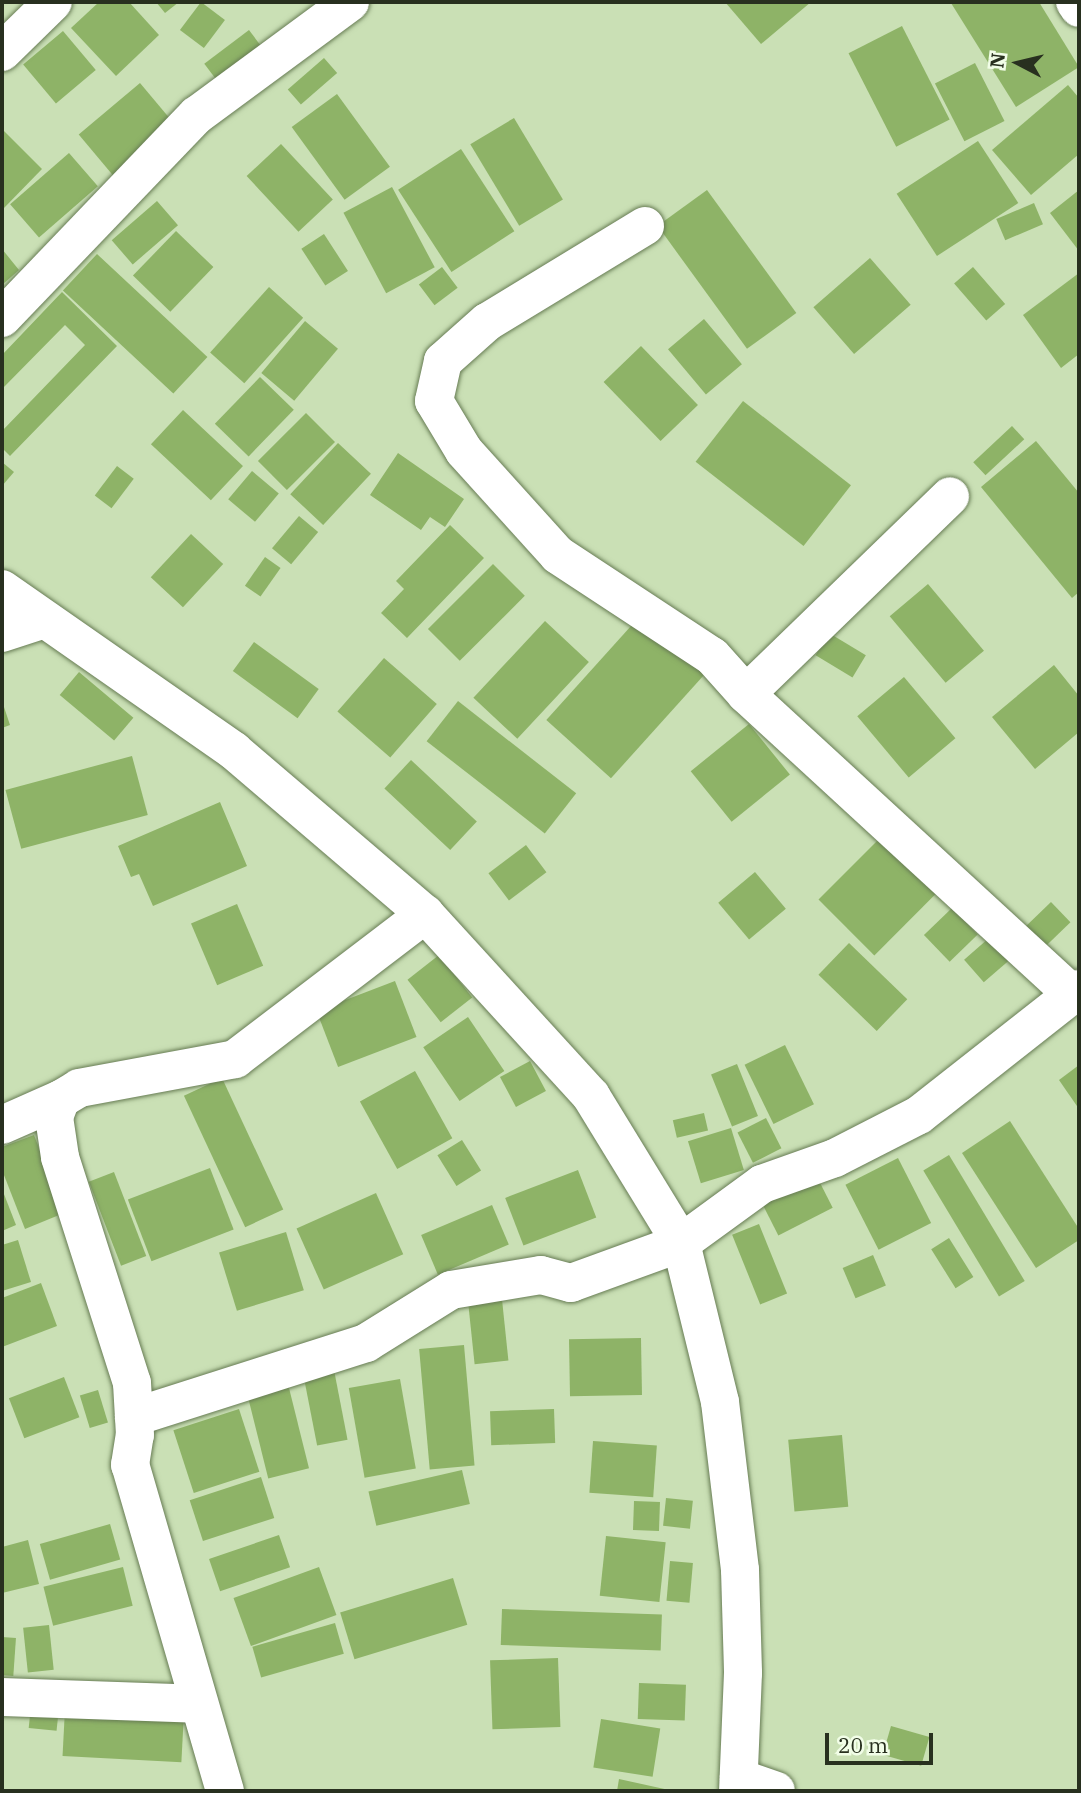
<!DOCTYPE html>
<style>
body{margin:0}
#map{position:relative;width:1081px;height:1793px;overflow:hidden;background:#cae0b5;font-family:"IBM Plex Serif",serif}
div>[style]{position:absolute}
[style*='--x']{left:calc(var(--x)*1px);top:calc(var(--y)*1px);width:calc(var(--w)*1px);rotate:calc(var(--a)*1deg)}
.building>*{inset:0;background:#8eb367;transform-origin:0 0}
.roads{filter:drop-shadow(0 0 2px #677c54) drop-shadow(0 0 2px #677c54)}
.minor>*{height:38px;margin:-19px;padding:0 19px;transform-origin:19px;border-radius:19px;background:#fff}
span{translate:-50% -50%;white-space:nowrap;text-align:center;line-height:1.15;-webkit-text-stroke:6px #f1fde7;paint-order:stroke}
.frame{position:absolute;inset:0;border:4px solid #28301f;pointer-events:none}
.north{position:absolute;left:983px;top:28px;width:70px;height:70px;-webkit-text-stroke:5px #f1fde7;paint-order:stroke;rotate:277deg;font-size:19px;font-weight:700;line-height:28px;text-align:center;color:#28301f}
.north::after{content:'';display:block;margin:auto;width:24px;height:32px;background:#28301f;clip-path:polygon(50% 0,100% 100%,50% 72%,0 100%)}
.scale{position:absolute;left:825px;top:1733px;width:108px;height:32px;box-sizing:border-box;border:4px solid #28301f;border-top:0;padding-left:9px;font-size:21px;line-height:24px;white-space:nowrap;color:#28301f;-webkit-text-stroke:5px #f1fde7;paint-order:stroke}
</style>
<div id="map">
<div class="building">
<i style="clip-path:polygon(99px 2px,129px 2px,159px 35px,116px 76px,71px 28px)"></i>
<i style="clip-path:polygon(156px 2px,179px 2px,165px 13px)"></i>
<i style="left:201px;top:2px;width:30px;height:35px;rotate:37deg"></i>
<i style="clip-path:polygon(725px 2px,811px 2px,761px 44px)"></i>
<i style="clip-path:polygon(1039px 2px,1079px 67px,1016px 107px,951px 3px)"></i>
<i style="left:902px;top:26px;width:105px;height:60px;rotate:63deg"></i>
<i style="left:249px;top:30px;width:34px;height:56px;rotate:53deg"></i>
<i style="left:63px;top:31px;width:51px;height:52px;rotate:50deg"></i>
<i style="left:324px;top:58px;width:20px;height:48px;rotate:49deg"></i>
<i style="left:975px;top:63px;width:65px;height:45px;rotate:63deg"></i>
<i style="left:140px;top:83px;width:61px;height:80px;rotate:50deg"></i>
<i style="clip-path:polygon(1068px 85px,1079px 98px,1079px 154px,1031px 195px,992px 150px)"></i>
<i style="left:337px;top:94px;width:90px;height:56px;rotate:54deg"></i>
<i style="left:514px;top:118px;width:95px;height:51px;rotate:59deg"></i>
<i style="clip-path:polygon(2px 129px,42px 169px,4px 208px,2px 206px)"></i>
<i style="left:978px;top:141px;width:74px;height:97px;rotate:57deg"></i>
<i style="left:281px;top:144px;width:76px;height:47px;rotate:47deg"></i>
<i style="left:461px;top:149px;width:98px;height:75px;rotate:57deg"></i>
<i style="left:69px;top:153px;width:44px;height:78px;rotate:49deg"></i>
<i style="left:392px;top:187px;width:91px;height:55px;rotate:62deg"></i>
<i style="left:707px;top:190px;width:152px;height:61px;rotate:54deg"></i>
<i style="clip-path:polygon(1079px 190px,1079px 251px,1050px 213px)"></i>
<i style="left:157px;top:201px;width:32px;height:60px;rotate:49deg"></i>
<i style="left:1034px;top:203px;width:23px;height:41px;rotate:67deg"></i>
<i style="left:176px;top:231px;width:52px;height:62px;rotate:44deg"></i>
<i style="left:324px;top:234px;width:44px;height:27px;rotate:57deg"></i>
<i style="clip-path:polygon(2px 249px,19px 270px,2px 285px)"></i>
<i style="left:97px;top:254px;width:151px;height:50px;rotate:43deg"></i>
<i style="left:870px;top:258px;width:62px;height:75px;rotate:49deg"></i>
<i style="left:442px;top:267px;width:26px;height:29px;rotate:53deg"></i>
<i style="left:973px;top:267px;width:49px;height:25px;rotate:49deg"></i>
<i style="clip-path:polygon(1079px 273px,1079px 354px,1061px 368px,1023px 315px)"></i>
<i style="left:269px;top:287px;width:46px;height:88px;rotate:42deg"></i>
<i style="clip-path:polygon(62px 292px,117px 346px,10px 456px,2px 448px,2px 431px,85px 345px,65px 325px,2px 389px,2px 355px)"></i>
<i style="left:704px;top:319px;width:59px;height:47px;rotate:50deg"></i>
<i style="left:305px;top:321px;width:43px;height:68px;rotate:40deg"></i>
<i style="left:641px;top:346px;width:82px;height:52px;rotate:46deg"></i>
<i style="left:260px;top:377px;width:47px;height:65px;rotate:44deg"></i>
<i style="left:743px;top:401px;width:137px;height:77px;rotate:38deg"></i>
<i style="left:183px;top:410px;width:82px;height:47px;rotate:43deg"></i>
<i style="left:306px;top:413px;width:41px;height:68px;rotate:45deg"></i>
<i style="left:1012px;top:426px;width:18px;height:53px;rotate:47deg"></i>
<i style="clip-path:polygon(1036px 441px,1079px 493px,1079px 592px,1072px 598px,981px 487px)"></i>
<i style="left:338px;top:443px;width:45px;height:70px;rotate:43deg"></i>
<i style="clip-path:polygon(398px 453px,464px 499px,445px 527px,430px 517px,421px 530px,370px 495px)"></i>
<i style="clip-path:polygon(2px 462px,14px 472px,2px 486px)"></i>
<i style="left:117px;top:466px;width:21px;height:37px;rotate:37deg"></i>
<i style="left:252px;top:471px;width:35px;height:37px;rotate:40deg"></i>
<i style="left:299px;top:516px;width:25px;height:42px;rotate:40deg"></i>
<i style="clip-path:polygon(450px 525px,484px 558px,407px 638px,381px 613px,404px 589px,396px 581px)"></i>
<i style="left:191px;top:534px;width:44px;height:59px;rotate:43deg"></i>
<i style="left:265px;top:557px;width:19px;height:35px;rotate:35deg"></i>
<i style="left:493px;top:564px;width:45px;height:92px;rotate:45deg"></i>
<i style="left:928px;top:584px;width:87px;height:50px;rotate:50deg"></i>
<i style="left:640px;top:616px;width:87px;height:140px;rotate:42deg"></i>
<i style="left:545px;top:621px;width:60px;height:105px;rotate:43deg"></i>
<i style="left:829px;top:633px;width:43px;height:26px;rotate:31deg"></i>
<i style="left:254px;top:642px;width:80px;height:36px;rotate:36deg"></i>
<i style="left:384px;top:658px;width:70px;height:71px;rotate:41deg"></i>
<i style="clip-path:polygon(1054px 665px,1079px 696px,1079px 732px,1035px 769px,992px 717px)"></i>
<i style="left:79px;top:672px;width:71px;height:30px;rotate:40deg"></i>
<i style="left:904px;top:677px;width:80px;height:61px;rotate:50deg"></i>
<i style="clip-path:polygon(2px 701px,10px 725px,2px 728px)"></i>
<i style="left:458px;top:701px;width:150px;height:51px;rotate:38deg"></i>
<i style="left:749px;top:724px;width:65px;height:75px;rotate:51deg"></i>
<i style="left:132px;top:756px;width:61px;height:131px;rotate:75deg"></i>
<i style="left:411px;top:760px;width:90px;height:39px;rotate:43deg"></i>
<i style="clip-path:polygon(220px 802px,247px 866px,153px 906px,139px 874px,131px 877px,118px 846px)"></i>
<i style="left:880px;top:838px;width:79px;height:87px;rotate:45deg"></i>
<i style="left:526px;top:845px;width:34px;height:47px;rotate:53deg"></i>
<i style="left:755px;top:872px;width:48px;height:48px;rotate:50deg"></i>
<i style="left:1051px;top:902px;width:28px;height:45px;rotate:46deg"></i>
<i style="left:237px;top:904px;width:67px;height:50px;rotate:67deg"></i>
<i style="left:952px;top:908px;width:37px;height:39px;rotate:46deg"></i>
<i style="left:989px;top:938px;width:30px;height:33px;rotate:49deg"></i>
<i style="left:849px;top:943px;width:81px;height:44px;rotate:44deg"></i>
<i style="left:439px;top:955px;width:54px;height:40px;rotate:52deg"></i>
<i style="left:395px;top:981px;width:60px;height:84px;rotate:69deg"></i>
<i style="left:468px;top:1017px;width:65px;height:54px;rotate:56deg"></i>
<i style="left:785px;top:1045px;width:66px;height:45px;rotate:64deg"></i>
<i style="left:530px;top:1061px;width:34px;height:34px;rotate:62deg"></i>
<i style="left:737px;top:1064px;width:56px;height:28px;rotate:68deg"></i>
<i style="clip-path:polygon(1079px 1065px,1079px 1109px,1059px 1080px)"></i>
<i style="left:415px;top:1071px;width:77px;height:63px;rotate:61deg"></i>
<i style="left:222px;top:1078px;width:145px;height:42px;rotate:65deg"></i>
<i style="left:704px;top:1113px;width:18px;height:32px;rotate:77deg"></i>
<i style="left:766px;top:1118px;width:34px;height:32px;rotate:63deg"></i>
<i style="clip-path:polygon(1010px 1121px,1079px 1229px,1079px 1240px,1036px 1268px,962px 1153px)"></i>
<i style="left:731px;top:1128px;width:44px;height:45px;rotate:73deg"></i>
<i style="clip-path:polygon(34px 1135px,64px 1213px,25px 1229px,2px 1170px,2px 1147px)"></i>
<i style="left:462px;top:1140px;width:36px;height:29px;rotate:58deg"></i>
<i style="left:949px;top:1155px;width:147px;height:30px;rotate:59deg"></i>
<i style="left:898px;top:1158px;width:73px;height:59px;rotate:63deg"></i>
<i style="left:210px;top:1168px;width:66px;height:88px;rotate:69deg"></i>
<i style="left:578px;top:1170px;width:51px;height:78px;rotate:69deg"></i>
<i style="left:114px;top:1172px;width:90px;height:27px;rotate:69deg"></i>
<i style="left:815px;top:1173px;width:39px;height:61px;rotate:63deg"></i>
<i style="clip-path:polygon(2px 1189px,16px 1225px,2px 1231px)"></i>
<i style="left:376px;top:1193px;width:67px;height:87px;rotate:66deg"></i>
<i style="left:492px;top:1205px;width:43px;height:77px;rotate:67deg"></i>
<i style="left:759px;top:1224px;width:75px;height:29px;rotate:68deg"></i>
<i style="left:286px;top:1232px;width:61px;height:70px;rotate:73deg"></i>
<i style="left:949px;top:1238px;width:46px;height:21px;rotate:58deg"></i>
<i style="clip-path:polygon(18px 1240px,31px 1282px,2px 1291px,2px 1245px)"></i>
<i style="left:873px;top:1255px;width:33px;height:33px;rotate:67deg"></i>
<i style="clip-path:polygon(41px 1283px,57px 1326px,2px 1347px,2px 1298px)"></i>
<i style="left:501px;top:1290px;width:71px;height:34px;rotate:84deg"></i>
<i style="left:641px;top:1338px;width:57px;height:72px;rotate:89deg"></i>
<i style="left:464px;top:1345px;width:121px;height:45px;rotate:85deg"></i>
<i style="left:334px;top:1370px;width:71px;height:31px;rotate:79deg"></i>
<i style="left:64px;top:1377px;width:43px;height:59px;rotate:69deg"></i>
<i style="left:400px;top:1379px;width:91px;height:52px;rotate:80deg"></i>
<i style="left:287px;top:1380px;width:91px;height:42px;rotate:76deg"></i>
<i style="left:98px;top:1390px;width:34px;height:19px;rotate:73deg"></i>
<i style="left:239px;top:1409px;width:66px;height:69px;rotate:72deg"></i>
<i style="left:554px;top:1409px;width:34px;height:64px;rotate:88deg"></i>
<i style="left:842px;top:1435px;width:72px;height:54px;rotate:85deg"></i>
<i style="left:593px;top:1441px;width:64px;height:52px;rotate:4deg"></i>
<i style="left:462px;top:1470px;width:35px;height:96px;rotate:77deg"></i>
<i style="left:261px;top:1477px;width:43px;height:75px;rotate:72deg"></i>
<i style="left:666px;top:1498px;width:27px;height:28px;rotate:6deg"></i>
<i style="left:634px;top:1501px;width:26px;height:29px;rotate:2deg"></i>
<i style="left:110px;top:1524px;width:37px;height:73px;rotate:74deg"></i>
<i style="left:279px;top:1535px;width:34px;height:74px;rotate:71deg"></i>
<i style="left:606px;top:1536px;width:60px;height:60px;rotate:6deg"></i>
<i style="clip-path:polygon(28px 1540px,39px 1584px,2px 1593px,2px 1547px)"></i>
<i style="left:670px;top:1561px;width:23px;height:40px;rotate:5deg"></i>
<i style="left:123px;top:1567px;width:40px;height:82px;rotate:76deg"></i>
<i style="left:319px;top:1567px;width:51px;height:91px;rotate:70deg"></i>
<i style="left:453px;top:1578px;width:49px;height:118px;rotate:73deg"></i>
<i style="left:502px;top:1609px;width:160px;height:36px;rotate:2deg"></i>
<i style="left:335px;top:1623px;width:32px;height:86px;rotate:74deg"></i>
<i style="left:49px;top:1625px;width:45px;height:26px;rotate:84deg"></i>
<i style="left:2px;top:1637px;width:14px;height:38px;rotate:4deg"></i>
<i style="left:558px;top:1658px;width:69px;height:68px;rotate:88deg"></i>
<i style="left:639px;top:1683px;width:47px;height:36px;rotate:2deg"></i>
<i style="left:31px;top:1706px;width:28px;height:22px;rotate:6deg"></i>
<i style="left:65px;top:1709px;width:119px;height:47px;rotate:3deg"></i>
<i style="left:601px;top:1719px;width:60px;height:49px;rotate:9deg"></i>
<i style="left:891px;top:1726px;width:40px;height:30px;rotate:16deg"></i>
<i style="clip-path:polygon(619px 1779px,669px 1790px,669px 1791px,617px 1791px)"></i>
</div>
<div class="roads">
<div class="minor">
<i style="--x:1075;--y:2;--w:7;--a:56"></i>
<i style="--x:2;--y:52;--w:71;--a:-44.4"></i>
<i style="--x:645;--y:226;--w:185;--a:148.7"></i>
<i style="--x:487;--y:322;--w:59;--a:138.4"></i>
<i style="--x:443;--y:361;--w:41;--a:102.7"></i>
<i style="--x:434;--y:401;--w:58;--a:59"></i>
<i style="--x:464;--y:451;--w:140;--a:47.9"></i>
<i style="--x:558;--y:555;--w:184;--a:33.3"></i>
<i style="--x:712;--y:656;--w:51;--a:48.2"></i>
<i style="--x:746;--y:694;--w:444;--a:42.6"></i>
<i style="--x:2;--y:318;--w:281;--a:-46.2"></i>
<i style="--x:197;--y:115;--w:190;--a:-36.4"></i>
<i style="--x:2;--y:589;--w:283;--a:34.9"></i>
<i style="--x:234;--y:751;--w:251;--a:40.5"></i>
<i style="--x:425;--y:914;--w:246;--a:47.6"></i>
<i style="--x:591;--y:1096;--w:172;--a:58.5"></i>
<i style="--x:681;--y:1243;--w:164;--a:76.2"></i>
<i style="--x:720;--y:1402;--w:169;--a:83.2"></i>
<i style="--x:740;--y:1570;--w:103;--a:88.3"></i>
<i style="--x:743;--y:1673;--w:118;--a:92.4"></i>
<i style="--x:2;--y:633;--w:42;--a:-18"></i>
<i style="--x:746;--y:694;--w:284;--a:-44.1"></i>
<i style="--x:2;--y:1125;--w:64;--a:-23.8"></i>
<i style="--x:134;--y:1417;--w:244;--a:-17.7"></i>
<i style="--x:366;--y:1343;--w:100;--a:-31.9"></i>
<i style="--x:451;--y:1290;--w:91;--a:-9.5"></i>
<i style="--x:541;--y:1275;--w:31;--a:15"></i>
<i style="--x:571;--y:1283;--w:117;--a:-20"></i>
<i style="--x:681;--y:1243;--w:100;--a:-36.1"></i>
<i style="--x:762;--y:1184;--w:77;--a:-19.6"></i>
<i style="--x:835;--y:1158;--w:94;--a:-27.1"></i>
<i style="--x:919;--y:1115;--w:204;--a:-38.2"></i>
<i style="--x:2;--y:1697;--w:197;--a:2"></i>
<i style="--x:739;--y:1778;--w:39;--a:19"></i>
<i style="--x:225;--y:1791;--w:340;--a:-106.2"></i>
<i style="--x:130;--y:1465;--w:30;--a:-81"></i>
<i style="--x:135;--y:1435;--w:52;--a:-93.3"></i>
<i style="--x:132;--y:1383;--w:237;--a:-107.7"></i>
<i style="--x:60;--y:1157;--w:40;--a:-98.5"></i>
<i style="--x:54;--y:1117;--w:19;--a:-69"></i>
<i style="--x:61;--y:1099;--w:21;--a:-31"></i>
<i style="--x:79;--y:1088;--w:159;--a:-10.5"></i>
<i style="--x:235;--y:1059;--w:239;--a:-37.3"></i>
</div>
</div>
<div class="frame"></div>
<div class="north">N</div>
<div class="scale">20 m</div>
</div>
